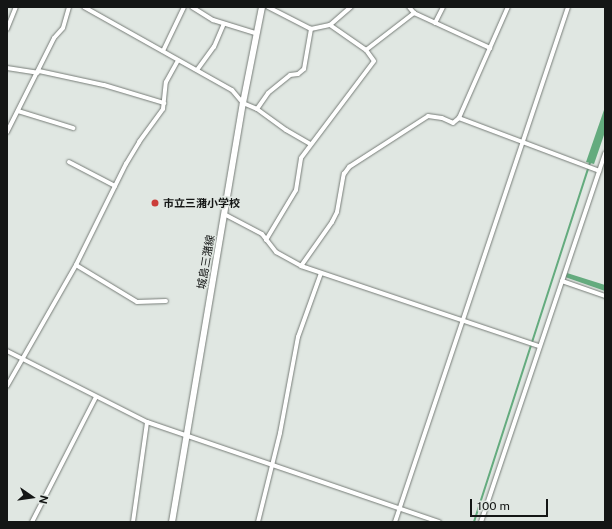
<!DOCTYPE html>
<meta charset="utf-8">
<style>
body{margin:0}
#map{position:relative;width:612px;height:529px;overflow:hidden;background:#e0e7e2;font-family:"Public Sans","Noto Sans JP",sans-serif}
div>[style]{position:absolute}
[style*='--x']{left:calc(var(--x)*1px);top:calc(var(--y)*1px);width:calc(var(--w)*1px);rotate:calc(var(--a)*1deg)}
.water>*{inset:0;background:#64ab7e}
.stream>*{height:1.5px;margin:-0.75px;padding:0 0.75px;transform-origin:0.75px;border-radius:0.75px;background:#64ab7e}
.roads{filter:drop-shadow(0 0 1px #767c77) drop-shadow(0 0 1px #767c77)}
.minor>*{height:4px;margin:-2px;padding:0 2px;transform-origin:2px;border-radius:2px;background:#fff}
.secondary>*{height:6px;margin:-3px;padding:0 3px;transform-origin:3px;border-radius:3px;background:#fff}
.dots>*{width:11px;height:11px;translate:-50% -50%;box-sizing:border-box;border:2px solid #e0e7e2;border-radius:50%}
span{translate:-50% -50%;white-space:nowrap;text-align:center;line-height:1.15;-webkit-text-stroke:3px #e0e7e2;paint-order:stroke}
.poi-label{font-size:11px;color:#141615;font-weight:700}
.left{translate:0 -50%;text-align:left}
.street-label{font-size:11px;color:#141615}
.frame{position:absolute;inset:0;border:8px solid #141615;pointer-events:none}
.north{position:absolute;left:12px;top:477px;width:40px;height:40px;-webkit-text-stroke:3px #e0e7e2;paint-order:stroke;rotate:103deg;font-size:11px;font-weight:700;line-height:16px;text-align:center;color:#141615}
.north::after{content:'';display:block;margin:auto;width:14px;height:18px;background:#141615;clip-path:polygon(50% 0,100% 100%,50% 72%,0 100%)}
.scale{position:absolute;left:470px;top:499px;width:78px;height:18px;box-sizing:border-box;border:2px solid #141615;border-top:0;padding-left:5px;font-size:12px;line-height:14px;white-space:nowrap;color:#141615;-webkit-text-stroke:3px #e0e7e2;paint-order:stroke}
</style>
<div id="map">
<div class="water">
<i style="clip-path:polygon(605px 107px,605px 132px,594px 164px,586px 162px)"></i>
<i style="clip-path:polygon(567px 273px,605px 285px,605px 291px,565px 277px)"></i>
</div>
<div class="stream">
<i style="--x:474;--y:522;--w:378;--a:-72.1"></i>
</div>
<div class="roads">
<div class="minor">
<i style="--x:84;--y:7;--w:170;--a:29.3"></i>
<i style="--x:232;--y:90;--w:17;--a:50"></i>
<i style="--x:243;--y:103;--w:15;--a:23"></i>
<i style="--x:257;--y:109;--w:36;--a:36"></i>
<i style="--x:286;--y:130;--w:28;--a:30"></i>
<i style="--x:192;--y:7;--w:25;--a:32"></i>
<i style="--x:213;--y:20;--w:44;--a:17.2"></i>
<i style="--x:268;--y:7;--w:48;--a:27.1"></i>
<i style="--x:409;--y:7;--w:8;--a:50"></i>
<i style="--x:414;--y:13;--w:84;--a:24.7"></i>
<i style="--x:435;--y:23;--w:18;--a:-63"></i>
<i style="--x:7;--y:29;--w:24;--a:-68"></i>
<i style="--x:366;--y:50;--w:61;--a:-37.6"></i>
<i style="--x:163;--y:51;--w:49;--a:-64.5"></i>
<i style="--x:7;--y:68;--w:31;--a:9"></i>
<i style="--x:197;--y:70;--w:29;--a:-54"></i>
<i style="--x:214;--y:47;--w:25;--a:-67"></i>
<i style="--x:39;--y:71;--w:66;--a:12.2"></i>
<i style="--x:104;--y:85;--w:63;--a:16.7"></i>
<i style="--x:257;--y:109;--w:19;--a:-55"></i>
<i style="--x:268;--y:93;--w:28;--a:-39"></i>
<i style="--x:290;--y:75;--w:8;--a:-7"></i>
<i style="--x:298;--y:74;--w:8;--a:-40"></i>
<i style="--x:304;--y:69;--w:41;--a:-80.1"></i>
<i style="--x:311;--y:29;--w:19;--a:-12"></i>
<i style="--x:330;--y:25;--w:28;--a:-41"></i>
<i style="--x:18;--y:111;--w:58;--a:17.2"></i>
<i style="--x:459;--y:118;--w:150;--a:20.7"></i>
<i style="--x:7;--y:132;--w:105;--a:-63.4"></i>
<i style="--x:54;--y:38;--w:13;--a:-48"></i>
<i style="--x:63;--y:28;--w:22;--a:-74"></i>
<i style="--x:69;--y:162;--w:52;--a:27.6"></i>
<i style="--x:224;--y:214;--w:43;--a:27.8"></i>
<i style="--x:262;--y:234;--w:23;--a:52"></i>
<i style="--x:276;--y:252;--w:29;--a:29"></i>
<i style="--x:301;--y:266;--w:251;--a:18.6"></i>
<i style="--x:266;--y:240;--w:58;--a:-59"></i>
<i style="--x:296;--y:190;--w:32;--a:-81"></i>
<i style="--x:301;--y:158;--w:121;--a:-53"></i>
<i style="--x:374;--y:61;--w:14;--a:-126"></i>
<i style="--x:366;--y:50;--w:44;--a:-145.2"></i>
<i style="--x:76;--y:265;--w:71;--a:31.2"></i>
<i style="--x:137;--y:302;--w:29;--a:-2"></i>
<i style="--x:301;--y:266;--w:54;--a:-54.8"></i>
<i style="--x:332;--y:222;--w:11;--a:-63"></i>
<i style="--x:337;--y:212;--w:39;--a:-80"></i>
<i style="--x:344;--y:174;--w:9;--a:-54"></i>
<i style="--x:349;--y:167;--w:94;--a:-32.8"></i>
<i style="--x:428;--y:116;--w:14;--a:8"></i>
<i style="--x:442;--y:118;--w:12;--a:24"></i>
<i style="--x:453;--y:123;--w:8;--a:-40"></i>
<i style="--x:459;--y:118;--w:121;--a:-66.2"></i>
<i style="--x:562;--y:281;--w:46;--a:19.2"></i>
<i style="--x:7;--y:351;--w:157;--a:26.9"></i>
<i style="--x:147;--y:422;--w:309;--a:18.9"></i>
<i style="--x:7;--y:386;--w:139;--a:-60.3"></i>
<i style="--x:76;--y:265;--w:113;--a:-63.7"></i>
<i style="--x:126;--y:164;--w:26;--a:-59"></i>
<i style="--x:139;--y:142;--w:41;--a:-54"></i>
<i style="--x:163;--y:109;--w:27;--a:-84"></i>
<i style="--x:166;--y:82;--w:25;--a:-61"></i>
<i style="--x:32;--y:522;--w:140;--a:-62.9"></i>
<i style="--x:133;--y:522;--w:101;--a:-82"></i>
<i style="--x:258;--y:522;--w:92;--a:-76.1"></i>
<i style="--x:280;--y:433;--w:98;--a:-79.4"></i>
<i style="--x:298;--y:337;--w:68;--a:-70.2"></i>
<i style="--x:395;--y:522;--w:543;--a:-71.43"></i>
<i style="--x:481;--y:522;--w:389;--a:-71.4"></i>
</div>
<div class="secondary">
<i style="--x:172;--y:522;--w:425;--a:-80.4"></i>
<i style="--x:243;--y:103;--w:98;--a:-78.8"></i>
</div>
</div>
<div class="dots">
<i style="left:155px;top:203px;background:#cb3d39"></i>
</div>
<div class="poi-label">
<span class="left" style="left:163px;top:203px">市立三潴小学校</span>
</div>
<div class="street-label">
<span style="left:206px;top:262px;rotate:-80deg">城島三潴線</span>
</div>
<div class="frame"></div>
<div class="north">N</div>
<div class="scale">100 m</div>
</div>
